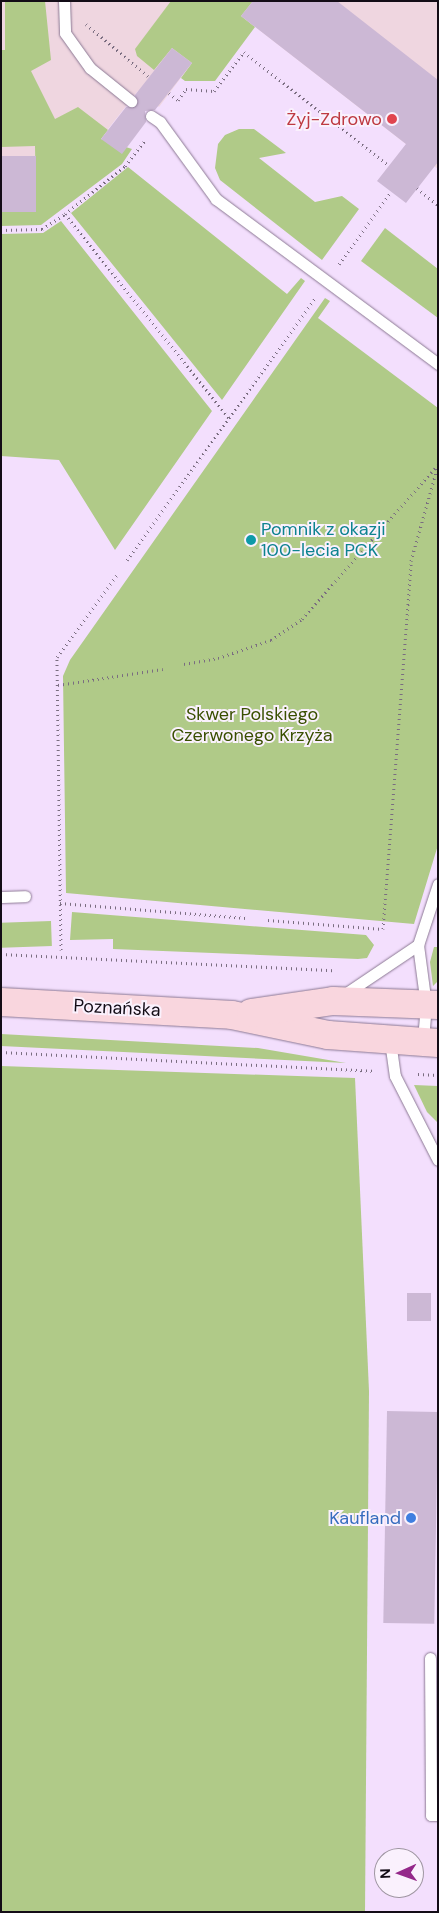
<!DOCTYPE html>
<meta charset="utf-8">
<style>
body{margin:0}
#map{position:relative;width:439px;height:1913px;overflow:hidden;background:#f3dffd;font-family:"DM Sans",sans-serif}
div>[style]{position:absolute}
[style*='--x']{left:calc(var(--x)*1px);top:calc(var(--y)*1px);width:calc(var(--w)*1px);rotate:calc(var(--a)*1deg)}
.medical>*{inset:0;background:#efd6e0}
.green>*{inset:0;background:#b0ca88;transform-origin:0 0}
.building>*{inset:0;background:#ccb8d5;transform-origin:0 0}
.path>*{height:3px;margin-top:-1.5px;transform-origin:0;background:repeating-linear-gradient(90deg,#7a6d80 0 1px,transparent 0 5px)}
.roads{filter:drop-shadow(0 0 1px #8c7994) drop-shadow(0 0 1px #8c7994)}
.service>*{height:11px;margin:-5.5px;padding:0 5.5px;transform-origin:5.5px;border-radius:5.5px;background:#fff}
.secondary>*{height:28px;margin:-14px;padding:0 14px;transform-origin:14px;border-radius:14px;background:#f9d6de}
.dots>*{width:14px;height:14px;translate:-50% -50%;box-sizing:border-box;border:2px solid #faf1fd;border-radius:50%}
span{translate:-50% -50%;white-space:nowrap;text-align:center;line-height:1.15;-webkit-text-stroke:4px #faf1fd;paint-order:stroke}
.health-label{font-size:18px;color:#be3a42}
.right{translate:-100% -50%;text-align:right}
.culture-label{font-size:18px;color:#0d838f}
.left{translate:0 -50%;text-align:left}
.park-label{font-size:18px;color:#394f00}
.street-label{font-size:18px;color:#130c16}
.shop-label{font-size:18px;color:#366cbe}
.frame{position:absolute;inset:0;border:2px solid #130c16;pointer-events:none}
.north{position:absolute;left:374px;top:1848px;width:50px;height:50px;box-sizing:border-box;background:#faf1fd;border:1px solid #9e95a1;border-radius:50%;rotate:268deg;font-size:14px;font-weight:700;line-height:20px;text-align:center;color:#130c16}
.north::after{content:'';display:block;margin:auto;width:18px;height:22px;background:#94288a;clip-path:polygon(50% 0,100% 100%,50% 72%,0 100%)}
</style>
<div id="map">
<div class="medical">
<i style="clip-path:polygon(1px 1px,438px 1px,438px 169px,241px 16px,192px 63px,159px 107px,138px 91px,101px 138px,35px 139px,36px 211px,1px 212px)"></i>
</div>
<div class="green">
<i style="clip-path:polygon(5px 1px,45px 1px,51px 60px,31px 71px,55px 119px,78px 107px,108px 130px,101px 139px,132px 149px,122px 164px,41px 225px,1px 226px,1px 212px,36px 211px,35px 146px,1px 147px,1px 50px,5px 50px)"></i>
<i style="clip-path:polygon(171px 1px,253px 1px,241px 16px,255px 27px,215px 81px,185px 81px,181px 78px,192px 63px,172px 48px,154px 70px,137px 56px,135px 49px)"></i>
<i style="clip-path:polygon(239px 129px,254px 129px,286px 153px,259px 158px,315px 202px,342px 196px,359px 209px,322px 260px,220px 180px,215px 168px,218px 144px,225px 135px)"></i>
<i style="clip-path:polygon(128px 167px,287px 294px,301px 278px,305px 281px,222px 400px,71px 213px)"></i>
<i style="clip-path:polygon(61px 221px,212px 411px,115px 550px,59px 460px,1px 456px,1px 234px,43px 233px)"></i>
<i style="clip-path:polygon(385px 228px,438px 269px,438px 318px,361px 261px)"></i>
<i style="clip-path:polygon(325px 298px,330px 301px,318px 318px,438px 408px,438px 845px,414px 924px,66px 893px,63px 676px,70px 660px)"></i>
<i style="clip-path:polygon(72px 912px,366px 935px,374px 945px,367px 958px,358px 959px,113px 949px,113px 939px,70px 940px)"></i>
<i style="left:51px;top:921px;width:25px;height:50px;rotate:88deg"></i>
<i style="clip-path:polygon(434px 947px,438px 947px,438px 981px,433px 986px,430px 962px)"></i>
<i style="clip-path:polygon(1px 1034px,258px 1048px,346px 1063px,1px 1046px)"></i>
<i style="clip-path:polygon(1px 1066px,355px 1078px,369px 1391px,365px 1912px,1px 1912px)"></i>
<i style="clip-path:polygon(414px 1085px,438px 1086px,438px 1123px,427px 1112px)"></i>
</div>
<div class="building">
<i style="clip-path:polygon(253px 1px,337px 1px,438px 80px,438px 162px,406px 203px,377px 181px,406px 144px,241px 16px)"></i>
<i style="clip-path:polygon(172px 48px,192px 63px,155px 110px,145px 111px,146px 122px,122px 154px,101px 139px,126px 107px,137px 105px,135px 95px)"></i>
<i style="left:1px;top:156px;width:35px;height:56px"></i>
<i style="left:407px;top:1293px;width:24px;height:28px"></i>
<i style="left:387px;top:1411px;width:51px;height:212px;rotate:1deg"></i>
</div>
<div class="path">
<i style="--x:86;--y:24;--w:82;--a:40.1"></i>
<i style="--x:169;--y:93;--w:11;--a:38"></i>
<i style="--x:178;--y:100;--w:14;--a:-54"></i>
<i style="--x:186;--y:89;--w:28;--a:4"></i>
<i style="--x:214;--y:91;--w:49;--a:-52.4"></i>
<i style="--x:244;--y:52;--w:183;--a:38.1"></i>
<i style="--x:417;--y:188;--w:27;--a:39"></i>
<i style="--x:65;--y:214;--w:77;--a:-38.7"></i>
<i style="--x:125;--y:166;--w:34;--a:-52"></i>
<i style="--x:1;--y:230;--w:41;--a:-1.4"></i>
<i style="--x:42;--y:229;--w:27;--a:-33"></i>
<i style="--x:65;--y:214;--w:262;--a:51.2"></i>
<i style="--x:339;--y:264;--w:89;--a:-54.2"></i>
<i style="--x:127;--y:560;--w:322;--a:-54.3"></i>
<i style="--x:184;--y:664;--w:35;--a:-10"></i>
<i style="--x:218;--y:658;--w:56;--a:-18.8"></i>
<i style="--x:271;--y:640;--w:37;--a:-34"></i>
<i style="--x:302;--y:619;--w:204;--a:-48.6"></i>
<i style="--x:58;--y:685;--w:106;--a:-8.7"></i>
<i style="--x:60;--y:903;--w:187;--a:4.6"></i>
<i style="--x:268;--y:920;--w:115;--a:4.5"></i>
<i style="--x:383;--y:929;--w:369;--a:-85.6"></i>
<i style="--x:411;--y:561;--w:100;--a:-74.3"></i>
<i style="--x:61;--y:950;--w:293;--a:-90.8"></i>
<i style="--x:57;--y:657;--w:102;--a:-53.8"></i>
<i style="--x:1;--y:954;--w:332;--a:2.8"></i>
<i style="--x:1;--y:1052;--w:372;--a:2.9"></i>
<i style="--x:418;--y:1074;--w:20;--a:3"></i>
</div>
<div class="roads">
<div class="service">
<i style="--x:64;--y:1;--w:32;--a:88"></i>
<i style="--x:65;--y:33;--w:43;--a:54.5"></i>
<i style="--x:90;--y:68;--w:53;--a:38.8"></i>
<i style="--x:151;--y:116;--w:11;--a:34"></i>
<i style="--x:160;--y:122;--w:95;--a:54"></i>
<i style="--x:216;--y:199;--w:277;--a:36.6"></i>
<i style="--x:1;--y:897;--w:24;--a:-2"></i>
<i style="--x:418;--y:945;--w:61;--a:82.4"></i>
<i style="--x:426;--y:1005;--w:37;--a:95"></i>
<i style="--x:342;--y:996;--w:92;--a:-33.9"></i>
<i style="--x:418;--y:945;--w:64;--a:-71.8"></i>
<i style="--x:390;--y:1041;--w:35;--a:82"></i>
<i style="--x:395;--y:1076;--w:94;--a:62.9"></i>
<i style="--x:430;--y:1658;--w:157;--a:89.6"></i>
<i style="--x:431;--y:1815;--w:7;--a:0"></i>
</div>
<div class="secondary">
<i style="--x:1;--y:1002;--w:231;--a:3.2"></i>
<i style="--x:232;--y:1015;--w:98;--a:11.8"></i>
<i style="--x:328;--y:1035;--w:110;--a:4.2"></i>
<i style="--x:251;--y:1013;--w:83;--a:-8.3"></i>
<i style="--x:333;--y:1001;--w:105;--a:2.2"></i>
</div>
</div>
<div class="dots">
<i style="left:392px;top:119px;background:#e0444e"></i>
<i style="left:251px;top:540px;background:#0f9aa8"></i>
<i style="left:411px;top:1518px;background:#3f7fe0"></i>
</div>
<div class="health-label">
<span class="right" style="left:382px;top:119px">Żyj-Zdrowo</span>
</div>
<div class="culture-label">
<span class="left" style="left:261px;top:540px">Pomnik z okazji<br>100-lecia PCK</span>
</div>
<div class="park-label">
<span style="left:252px;top:725px">Skwer Polskiego<br>Czerwonego Krzyża</span>
</div>
<div class="street-label">
<span style="left:117px;top:1008px;rotate:3deg">Poznańska</span>
</div>
<div class="shop-label">
<span class="right" style="left:401px;top:1518px">Kaufland</span>
</div>
<div class="frame"></div>
<div class="north">N</div>
</div>
